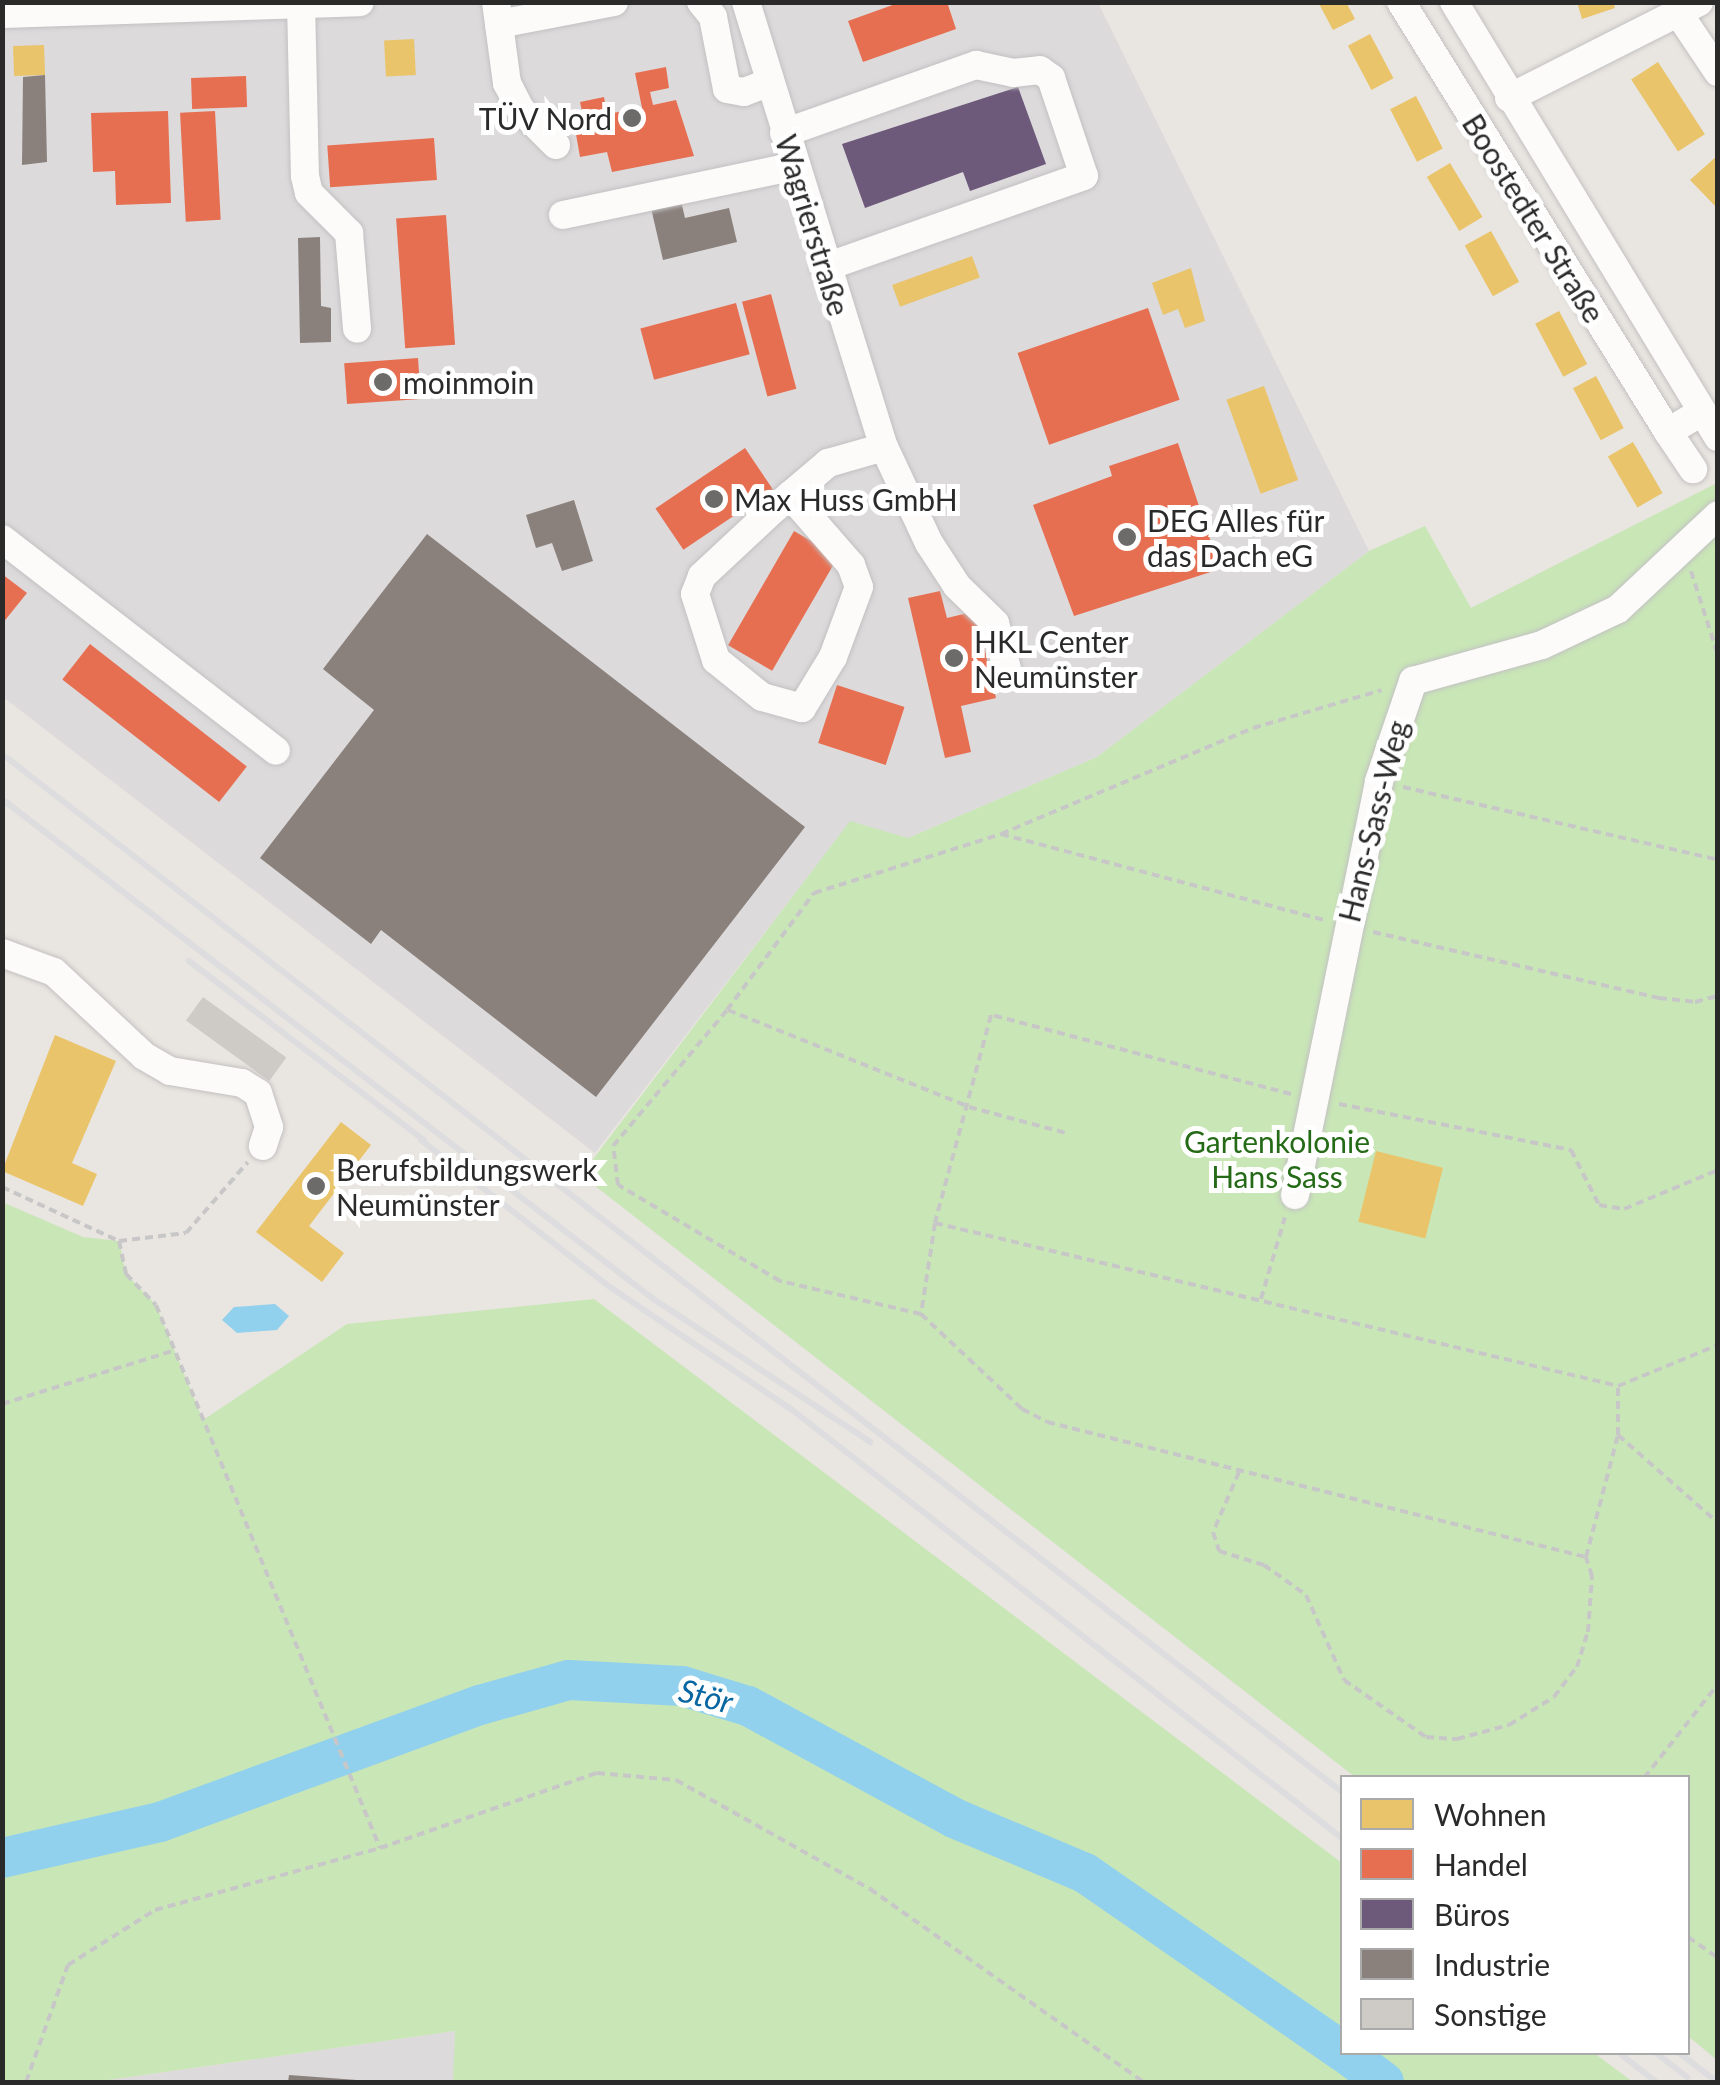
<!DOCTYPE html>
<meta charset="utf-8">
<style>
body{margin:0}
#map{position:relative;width:1720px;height:2085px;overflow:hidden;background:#e9e5e0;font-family:Lato,sans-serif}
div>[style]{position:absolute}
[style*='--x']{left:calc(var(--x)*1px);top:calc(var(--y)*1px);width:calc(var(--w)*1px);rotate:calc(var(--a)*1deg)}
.industrial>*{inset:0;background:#dddadc}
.green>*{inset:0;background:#c9e6b7}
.water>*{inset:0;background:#91d1ed}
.homes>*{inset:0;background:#e9c46a;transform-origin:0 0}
.shops>*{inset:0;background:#e76f51;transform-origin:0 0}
.offices>*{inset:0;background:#6d597a}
.industry>*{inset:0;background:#8a817c}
.river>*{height:40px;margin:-20px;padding:0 20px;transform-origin:20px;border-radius:20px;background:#91d1ed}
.building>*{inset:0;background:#cecbc7;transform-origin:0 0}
.path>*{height:4px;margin-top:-2px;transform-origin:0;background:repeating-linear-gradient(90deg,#c8c7c7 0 8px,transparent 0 13px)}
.roads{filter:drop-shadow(0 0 2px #c2c1c2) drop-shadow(0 0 2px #c2c1c2)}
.minor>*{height:28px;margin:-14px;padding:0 14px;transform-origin:14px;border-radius:14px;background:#fcfbfa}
.rail>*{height:6px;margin:-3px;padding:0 3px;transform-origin:3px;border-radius:3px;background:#dddddf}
.dots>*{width:28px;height:28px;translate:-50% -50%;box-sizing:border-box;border:5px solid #fff;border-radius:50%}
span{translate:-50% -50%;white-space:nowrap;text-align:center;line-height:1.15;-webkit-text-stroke:10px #fff;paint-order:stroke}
.poi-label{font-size:30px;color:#2a2a2a}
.right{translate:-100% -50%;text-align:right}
.left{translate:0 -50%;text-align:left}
.street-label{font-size:30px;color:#2a2a2a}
.park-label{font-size:30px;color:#256b17}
.water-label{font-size:32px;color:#0866a0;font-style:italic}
.frame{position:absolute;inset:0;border:5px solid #2a2a2a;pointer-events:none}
.legend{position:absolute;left:1340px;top:1775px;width:350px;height:280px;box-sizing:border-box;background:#fff;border:2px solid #aaa;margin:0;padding:12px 18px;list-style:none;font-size:30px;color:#2a2a2a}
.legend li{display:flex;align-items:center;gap:20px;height:50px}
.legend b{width:50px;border:2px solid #aaa}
</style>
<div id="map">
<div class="industrial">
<i style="clip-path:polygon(2px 3px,1098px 3px,1369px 551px,1097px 757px,908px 838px,850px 822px,595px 1153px,3px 697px)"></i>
<i style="clip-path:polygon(456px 2031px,453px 2082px,94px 2082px)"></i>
</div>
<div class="green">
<i style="clip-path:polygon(1717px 483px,1717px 2060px,1688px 2036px,1688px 1778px,1355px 1777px,581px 1175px,850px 821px,908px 838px,1097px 757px,1369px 551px,1425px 526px,1471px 608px)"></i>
<i style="clip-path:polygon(2px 1202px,83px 1237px,119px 1241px,126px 1274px,156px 1305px,203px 1420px,347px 1324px,594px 1299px,1342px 1863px,1342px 2052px,1594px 2053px,1633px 2082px,453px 2082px,455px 2031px,94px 2082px,3px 2082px)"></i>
</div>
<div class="water">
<i style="clip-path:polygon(275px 1304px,289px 1316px,277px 1330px,237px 1333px,222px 1320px,234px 1307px)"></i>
</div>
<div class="homes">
<i style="clip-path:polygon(1318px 2px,1346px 2px,1355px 19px,1333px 30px)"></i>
<i style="clip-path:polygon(1577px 2px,1613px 2px,1615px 8px,1582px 19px)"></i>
<i style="left:1370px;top:34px;width:50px;height:25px;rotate:62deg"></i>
<i style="left:414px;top:39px;width:36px;height:30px;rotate:87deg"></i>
<i style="left:44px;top:45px;width:30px;height:31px;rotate:88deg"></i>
<i style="left:1658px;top:62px;width:86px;height:32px;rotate:57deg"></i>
<i style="left:1416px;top:96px;width:59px;height:29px;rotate:63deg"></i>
<i style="clip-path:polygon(1718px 155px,1718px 209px,1690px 180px)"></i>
<i style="left:1450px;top:163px;width:63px;height:27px;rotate:59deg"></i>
<i style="left:1491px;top:231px;width:58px;height:30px;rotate:61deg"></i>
<i style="left:972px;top:256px;width:23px;height:85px;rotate:70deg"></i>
<i style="clip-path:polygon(1191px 268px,1205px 321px,1185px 328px,1178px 309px,1163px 315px,1152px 283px)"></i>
<i style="left:1559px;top:311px;width:60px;height:27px;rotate:62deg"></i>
<i style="left:1596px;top:376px;width:59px;height:26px;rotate:62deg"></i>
<i style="left:1264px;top:386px;width:100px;height:40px;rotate:70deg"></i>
<i style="left:1633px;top:442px;width:59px;height:29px;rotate:60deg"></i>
<i style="clip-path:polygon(55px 1035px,116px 1061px,72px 1163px,97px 1174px,83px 1206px,2px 1171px)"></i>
<i style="clip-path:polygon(341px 1122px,371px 1145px,309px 1226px,344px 1253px,322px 1282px,256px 1232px)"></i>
<i style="left:1376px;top:1151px;width:69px;height:73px;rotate:14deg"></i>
</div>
<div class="shops">
<i style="clip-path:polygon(901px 2px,947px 2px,956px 29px,863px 62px,848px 21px)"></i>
<i style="clip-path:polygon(666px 67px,669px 88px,650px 92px,653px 105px,676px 100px,694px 156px,612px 172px,607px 152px,580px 157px,574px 123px,584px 121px,580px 102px,604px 97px,607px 114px,642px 108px,635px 73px)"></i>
<i style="left:246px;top:76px;width:31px;height:55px;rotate:88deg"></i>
<i style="clip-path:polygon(168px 111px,171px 203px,116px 205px,115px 171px,93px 172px,91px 113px)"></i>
<i style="left:215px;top:111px;width:109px;height:35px;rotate:87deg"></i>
<i style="left:434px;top:138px;width:42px;height:107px;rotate:86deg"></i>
<i style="left:446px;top:215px;width:130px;height:50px;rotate:86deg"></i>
<i style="left:771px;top:294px;width:98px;height:30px;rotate:75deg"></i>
<i style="left:736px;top:303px;width:53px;height:99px;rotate:75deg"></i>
<i style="left:1148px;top:308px;width:97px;height:138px;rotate:71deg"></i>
<i style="left:418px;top:358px;width:41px;height:74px;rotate:86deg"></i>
<i style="clip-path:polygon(1178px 443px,1220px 569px,1074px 616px,1033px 505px,1112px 476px,1109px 466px)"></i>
<i style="left:745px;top:448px;width:50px;height:108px;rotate:56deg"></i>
<i style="left:794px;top:531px;width:51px;height:132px;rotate:30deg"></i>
<i style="clip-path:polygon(2px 574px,27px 593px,2px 624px)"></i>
<i style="clip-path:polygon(940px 591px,947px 618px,976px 611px,996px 698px,961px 706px,971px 752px,945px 758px,908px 598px)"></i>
<i style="left:90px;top:644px;width:199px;height:45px;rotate:38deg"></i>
<i style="left:837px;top:685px;width:71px;height:61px;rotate:18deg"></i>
</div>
<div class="offices">
<i style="clip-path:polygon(1018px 87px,1046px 164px,970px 191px,963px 172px,865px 208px,842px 144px)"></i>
</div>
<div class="industry">
<i style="clip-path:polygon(45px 75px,47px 162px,22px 165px,23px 77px)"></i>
<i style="clip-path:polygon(681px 201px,685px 218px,729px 208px,737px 242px,663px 260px,651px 208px)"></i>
<i style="clip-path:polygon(320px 237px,321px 306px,331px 308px,331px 342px,300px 343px,298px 238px)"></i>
<i style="clip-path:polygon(574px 500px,593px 561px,562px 571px,552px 543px,536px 548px,526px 515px)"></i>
<i style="clip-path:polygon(427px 534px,805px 827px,596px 1097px,381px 930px,371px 944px,260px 858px,374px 710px,323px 669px)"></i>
<i style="clip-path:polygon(289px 2075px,357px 2080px,357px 2082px,288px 2082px)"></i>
</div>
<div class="river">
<i style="--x:2;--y:1858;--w:162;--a:-12.8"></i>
<i style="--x:160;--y:1822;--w:341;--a:-20.1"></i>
<i style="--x:480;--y:1705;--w:92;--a:-15.7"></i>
<i style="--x:569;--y:1680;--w:113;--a:3"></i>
<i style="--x:682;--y:1686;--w:69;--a:16.9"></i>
<i style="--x:748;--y:1706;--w:234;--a:28.5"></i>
<i style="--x:954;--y:1818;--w:142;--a:22.8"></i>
<i style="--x:1085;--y:1873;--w:313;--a:34.7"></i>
<i style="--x:1344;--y:2052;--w:50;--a:36.9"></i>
</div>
<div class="building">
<i style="left:203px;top:997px;width:103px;height:29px;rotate:36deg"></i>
</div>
<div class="path">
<i style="--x:1691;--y:571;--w:88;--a:72.2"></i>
<i style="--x:1403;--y:787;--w:323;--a:13"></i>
<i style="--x:1001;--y:834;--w:335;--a:14.9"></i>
<i style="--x:1373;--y:932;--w:294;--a:13"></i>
<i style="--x:1659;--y:998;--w:36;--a:6"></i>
<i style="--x:1695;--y:1002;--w:24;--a:-15"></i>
<i style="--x:728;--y:1010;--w:260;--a:21.9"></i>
<i style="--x:969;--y:1107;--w:100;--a:15"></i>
<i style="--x:1291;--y:1094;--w:310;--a:-165.2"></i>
<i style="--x:991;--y:1015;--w:215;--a:105.1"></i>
<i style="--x:935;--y:1223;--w:92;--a:98.7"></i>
<i style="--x:921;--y:1314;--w:139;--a:43.2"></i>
<i style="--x:1022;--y:1409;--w:28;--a:27"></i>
<i style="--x:1047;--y:1422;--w:556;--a:14.06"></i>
<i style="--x:1586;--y:1557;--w:126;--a:-75.3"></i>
<i style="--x:1339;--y:1104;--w:237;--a:11.2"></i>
<i style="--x:1571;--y:1150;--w:62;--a:63"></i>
<i style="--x:1599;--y:1205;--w:25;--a:9"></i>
<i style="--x:1624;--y:1209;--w:102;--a:-22.5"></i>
<i style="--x:2;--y:1187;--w:129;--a:24.8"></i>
<i style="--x:119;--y:1241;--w:67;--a:-6.8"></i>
<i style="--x:186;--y:1233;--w:94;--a:-48.9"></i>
<i style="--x:935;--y:1223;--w:702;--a:13.42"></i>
<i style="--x:1618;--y:1386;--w:108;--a:-22.3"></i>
<i style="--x:119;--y:1241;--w:34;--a:78"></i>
<i style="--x:126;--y:1274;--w:43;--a:45.9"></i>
<i style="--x:156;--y:1305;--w:587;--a:67.58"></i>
<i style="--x:1261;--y:1299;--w:85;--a:-73.7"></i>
<i style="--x:921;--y:1314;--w:145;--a:-166.8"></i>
<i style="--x:780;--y:1281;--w:188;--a:-149.3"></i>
<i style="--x:618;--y:1185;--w:39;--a:-97"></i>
<i style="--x:613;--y:1146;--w:177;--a:-50"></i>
<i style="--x:727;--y:1010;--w:146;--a:-53.4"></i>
<i style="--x:814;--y:893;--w:196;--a:-17.5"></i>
<i style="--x:1001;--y:834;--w:273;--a:-22.8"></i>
<i style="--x:1253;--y:728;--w:134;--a:-16.4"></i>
<i style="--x:1618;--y:1388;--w:47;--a:90"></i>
<i style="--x:1618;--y:1435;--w:133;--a:41.3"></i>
<i style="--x:2;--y:1404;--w:178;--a:-17.3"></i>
<i style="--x:1239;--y:1472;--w:65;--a:113.4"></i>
<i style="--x:1213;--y:1532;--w:20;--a:72"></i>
<i style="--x:1219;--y:1551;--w:47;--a:17.3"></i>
<i style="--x:1264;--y:1565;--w:52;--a:35.5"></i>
<i style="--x:1306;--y:1595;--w:93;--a:65.9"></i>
<i style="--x:1344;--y:1680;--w:100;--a:34.8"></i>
<i style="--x:1426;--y:1737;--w:31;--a:4"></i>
<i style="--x:1457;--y:1739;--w:54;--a:-15.1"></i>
<i style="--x:1509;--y:1725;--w:53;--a:-31.9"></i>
<i style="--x:1554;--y:1697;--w:38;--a:-53"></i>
<i style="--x:1577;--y:1667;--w:37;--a:-73"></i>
<i style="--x:1588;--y:1632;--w:56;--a:-85.9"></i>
<i style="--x:1592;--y:1576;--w:20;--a:-108"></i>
<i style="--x:1644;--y:1778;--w:120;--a:-51.8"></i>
<i style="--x:1688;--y:1937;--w:37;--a:35"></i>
<i style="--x:26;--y:2082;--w:124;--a:-70.3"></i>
<i style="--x:68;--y:1965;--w:103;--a:-32.3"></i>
<i style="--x:155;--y:1910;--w:233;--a:-15.4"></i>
<i style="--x:380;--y:1848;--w:230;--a:-19.1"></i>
<i style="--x:597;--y:1773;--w:79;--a:5.1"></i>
<i style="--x:676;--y:1780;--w:223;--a:29.3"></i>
<i style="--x:870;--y:1889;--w:335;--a:35.2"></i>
</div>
<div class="roads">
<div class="minor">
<i style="--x:301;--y:2;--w:174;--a:88.7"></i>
<i style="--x:305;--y:176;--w:17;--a:77"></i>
<i style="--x:309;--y:193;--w:57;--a:45"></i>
<i style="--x:349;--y:233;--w:96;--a:85.2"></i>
<i style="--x:496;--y:2;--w:82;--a:82.3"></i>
<i style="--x:507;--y:83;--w:29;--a:63"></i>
<i style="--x:520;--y:109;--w:51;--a:45"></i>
<i style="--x:701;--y:2;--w:19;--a:51"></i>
<i style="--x:713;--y:17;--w:73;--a:79"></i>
<i style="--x:727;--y:89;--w:17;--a:10"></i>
<i style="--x:744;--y:92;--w:28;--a:-21"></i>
<i style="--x:746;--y:2;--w:466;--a:72.8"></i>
<i style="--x:884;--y:447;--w:106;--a:64.9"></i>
<i style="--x:929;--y:543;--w:51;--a:56.9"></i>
<i style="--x:957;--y:586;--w:53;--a:44.2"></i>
<i style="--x:995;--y:623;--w:52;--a:75.4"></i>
<i style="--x:1401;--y:2;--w:506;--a:58.16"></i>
<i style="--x:1668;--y:432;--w:39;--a:-31"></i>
<i style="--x:1454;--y:2;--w:509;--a:58.75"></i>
<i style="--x:2;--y:14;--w:358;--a:-1.9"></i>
<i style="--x:1679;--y:14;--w:70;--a:56.1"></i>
<i style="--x:499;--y:24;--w:117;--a:-10.8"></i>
<i style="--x:1509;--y:98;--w:213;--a:-26.8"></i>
<i style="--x:784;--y:133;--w:204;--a:-19.5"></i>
<i style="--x:976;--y:65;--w:38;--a:12"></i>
<i style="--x:1013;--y:73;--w:27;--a:-6"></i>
<i style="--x:1040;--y:70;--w:14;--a:36"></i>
<i style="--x:1051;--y:78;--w:103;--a:71.4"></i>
<i style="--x:1084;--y:176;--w:275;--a:160.6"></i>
<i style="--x:563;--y:215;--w:237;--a:-11.9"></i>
<i style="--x:1668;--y:432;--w:45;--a:56"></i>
<i style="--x:790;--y:495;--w:93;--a:48.9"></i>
<i style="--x:851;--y:565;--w:23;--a:70"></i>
<i style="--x:859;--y:587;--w:75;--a:110.4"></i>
<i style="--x:833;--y:657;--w:60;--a:121.3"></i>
<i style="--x:802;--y:708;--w:41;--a:-164.6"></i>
<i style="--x:762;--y:697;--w:59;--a:-141.2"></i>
<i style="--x:716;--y:660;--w:69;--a:-107.7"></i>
<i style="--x:695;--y:594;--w:19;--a:-69"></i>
<i style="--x:702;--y:576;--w:100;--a:-43"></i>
<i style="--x:775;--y:508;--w:70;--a:-40.3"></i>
<i style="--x:828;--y:463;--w:58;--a:-15.9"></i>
<i style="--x:2;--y:539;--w:346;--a:37.7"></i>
<i style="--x:2;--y:953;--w:55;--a:20.1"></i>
<i style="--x:54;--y:972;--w:123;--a:43"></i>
<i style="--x:144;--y:1056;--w:30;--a:30"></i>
<i style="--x:170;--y:1071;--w:73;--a:9.5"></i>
<i style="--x:242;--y:1083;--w:19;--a:32"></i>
<i style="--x:258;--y:1093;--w:36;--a:72"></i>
<i style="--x:269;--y:1127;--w:20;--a:108"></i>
<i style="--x:1295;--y:1195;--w:422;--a:-78.5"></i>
<i style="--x:1379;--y:781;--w:106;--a:-71.2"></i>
<i style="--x:1413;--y:681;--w:134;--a:-15.6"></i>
<i style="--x:1542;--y:645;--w:84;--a:-25.3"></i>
<i style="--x:1618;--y:609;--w:137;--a:-43.2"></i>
</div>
</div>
<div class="rail">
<i style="--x:2;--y:754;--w:1695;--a:37.76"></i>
<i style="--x:2;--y:799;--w:823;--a:37.5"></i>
<i style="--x:655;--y:1300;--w:258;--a:33.4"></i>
<i style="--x:189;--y:961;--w:295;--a:37.3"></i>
<i style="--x:421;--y:1140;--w:239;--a:37.9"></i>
<i style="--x:610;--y:1287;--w:218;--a:34"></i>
<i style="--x:791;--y:1409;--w:698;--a:37.9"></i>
<i style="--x:1618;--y:2052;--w:48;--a:38.3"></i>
<i style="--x:1655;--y:2052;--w:41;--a:38"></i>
<i style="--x:1678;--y:2052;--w:49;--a:37.6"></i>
</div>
<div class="dots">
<i style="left:632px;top:118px;background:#6d6b6a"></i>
<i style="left:383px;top:382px;background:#6d6b6a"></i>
<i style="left:714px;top:499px;background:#6d6b6a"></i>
<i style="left:1127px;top:537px;background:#6d6b6a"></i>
<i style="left:954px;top:658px;background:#6d6b6a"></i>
<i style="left:316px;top:1186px;background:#6d6b6a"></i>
</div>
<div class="poi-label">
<span class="right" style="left:612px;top:118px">TÜV Nord</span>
<span class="left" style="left:403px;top:382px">moinmoin</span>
<span class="left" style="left:734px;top:499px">Max Huss GmbH</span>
<span class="left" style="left:1147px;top:537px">DEG Alles für<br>das Dach eG</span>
<span class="left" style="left:974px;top:658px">HKL Center<br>Neumünster</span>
<span class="left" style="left:336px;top:1186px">Berufsbildungswerk<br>Neumünster</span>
</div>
<div class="street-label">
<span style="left:1534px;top:218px;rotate:58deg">Boostedter Straße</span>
<span style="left:813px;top:225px;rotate:73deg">Wagrierstraße</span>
<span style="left:1373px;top:821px;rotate:-76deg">Hans-Sass-Weg</span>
</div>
<div class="park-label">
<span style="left:1277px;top:1158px">Gartenkolonie<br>Hans Sass</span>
</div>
<div class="water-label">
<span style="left:706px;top:1696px;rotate:14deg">Stör</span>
</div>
<div class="frame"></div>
<ul class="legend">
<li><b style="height:28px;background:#e9c46a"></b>Wohnen</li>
<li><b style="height:28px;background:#e76f51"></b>Handel</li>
<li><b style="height:28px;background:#6d597a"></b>Büros</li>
<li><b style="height:28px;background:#8a817c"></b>Industrie</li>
<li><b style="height:28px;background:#cecbc7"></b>Sonstige</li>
</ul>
</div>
